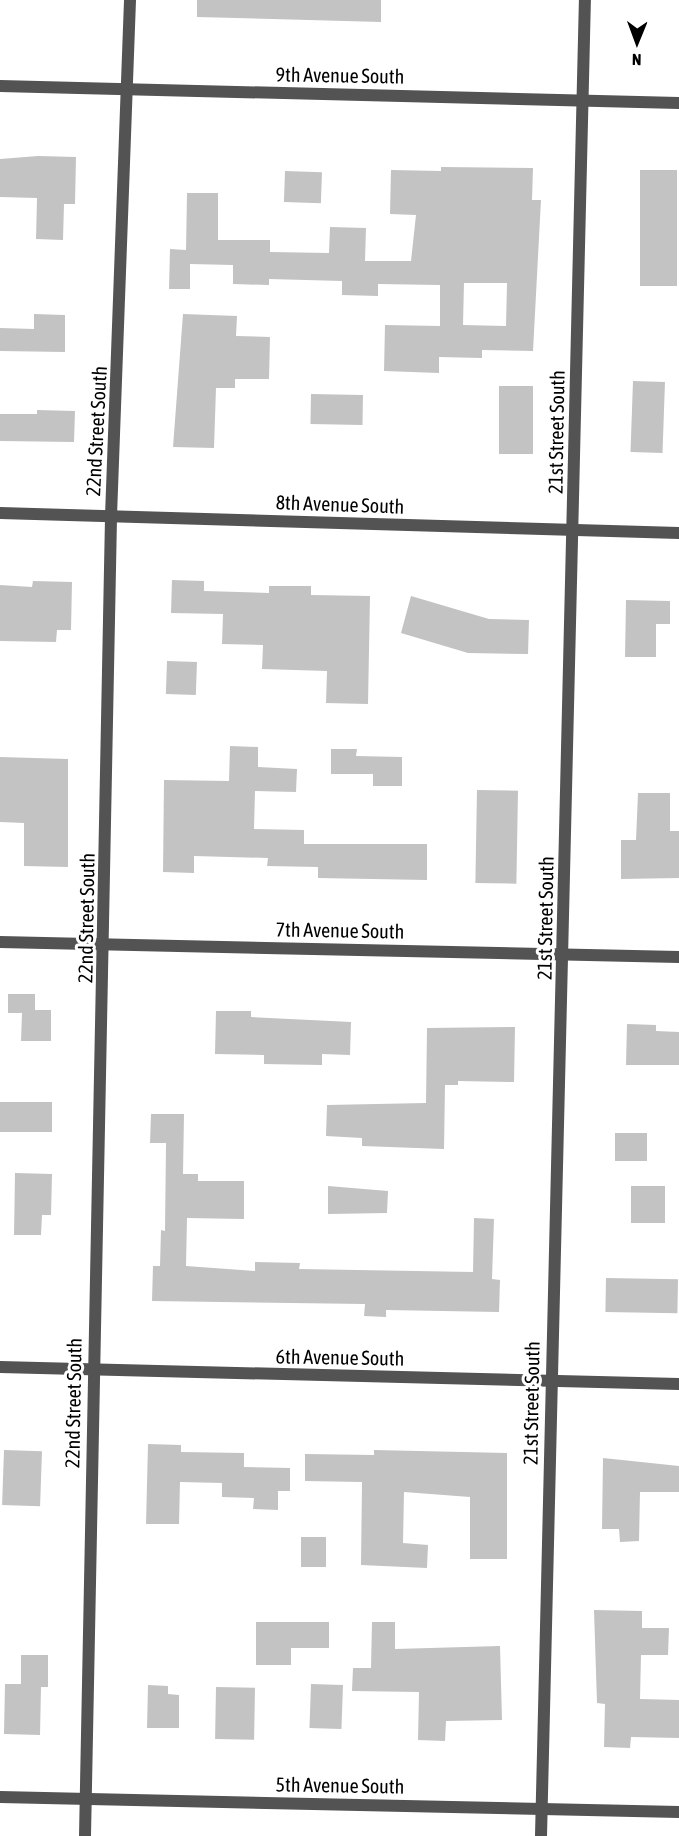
<!DOCTYPE html>
<style>
body{margin:0}
#map{position:relative;width:679px;height:1836px;overflow:hidden;background:#fff;font-family:"Asap Condensed",sans-serif}
div>[style]{position:absolute}
[style*='--x']{left:calc(var(--x)*1px);top:calc(var(--y)*1px);width:calc(var(--w)*1px);rotate:calc(var(--a)*1deg)}
.building>*{inset:0;background:#c3c3c3;transform-origin:0 0}
.street>*{height:12px;margin:-6px;padding:0 6px;transform-origin:6px;border-radius:6px;background:#535353}
span{translate:-50% -50%;white-space:nowrap;text-align:center;line-height:1.15;-webkit-text-stroke:6px #fff;paint-order:stroke}
.street-label{font-size:20px;color:#000}
.north{position:absolute;left:607px;top:12px;width:60px;height:60px;-webkit-text-stroke:4px #fff;paint-order:stroke;rotate:181deg;font-size:16px;font-weight:700;line-height:24px;text-align:center;color:#000}
.north::after{content:'';display:block;margin:auto;width:21px;height:27px;background:#000;clip-path:polygon(50% 0,100% 100%,50% 72%,0 100%)}
</style>
<div id="map">
<div class="building">
<i style="clip-path:polygon(197px 0,381px 0,381px 22px,197px 17px)"></i>
<i style="clip-path:polygon(38px 156px,76px 157px,75px 204px,64px 204px,63px 240px,36px 239px,37px 198px,0 197px,0 159px)"></i>
<i style="clip-path:polygon(evenodd,441px 167px,533px 168px,532px 200px,541px 200px,533px 351px,482px 350px,482px 358px,439px 357px,439px 373px,384px 371px,385px 325px,440px 326px,440px 285px,378px 284px,378px 296px,342px 295px,342px 281px,269px 279px,269px 285px,233px 284px,233px 265px,190px 264px,190px 289px,169px 289px,170px 249px,186px 250px,187px 193px,218px 193px,218px 240px,270px 240px,270px 252px,329px 253px,330px 227px,366px 228px,365px 261px,411px 261px,416px 215px,390px 214px,391px 170px,441px 171px,441px 167px,464px 283px,507px 283px,506px 326px,463px 325px,464px 283px)"></i>
<i style="left:640px;top:170px;width:37px;height:116px"></i>
<i style="left:285px;top:171px;width:37px;height:31px;rotate:2deg"></i>
<i style="clip-path:polygon(34px 314px,65px 315px,65px 352px,0 351px,0 328px,34px 329px)"></i>
<i style="clip-path:polygon(183px 314px,237px 316px,236px 336px,270px 337px,269px 379px,235px 379px,235px 388px,216px 388px,214px 448px,173px 447px)"></i>
<i style="left:633px;top:381px;width:32px;height:71px;rotate:2deg"></i>
<i style="left:499px;top:386px;width:34px;height:68px"></i>
<i style="left:311px;top:394px;width:52px;height:30px;rotate:1deg"></i>
<i style="clip-path:polygon(37px 410px,75px 411px,74px 442px,0 441px,0 414px,37px 414px)"></i>
<i style="clip-path:polygon(172px 580px,204px 581px,204px 591px,269px 593px,269px 586px,311px 586px,311px 595px,370px 596px,368px 704px,326px 703px,327px 671px,262px 669px,263px 645px,222px 644px,223px 614px,171px 613px)"></i>
<i style="clip-path:polygon(33px 581px,72px 582px,71px 630px,57px 630px,56px 642px,0 641px,0 585px,32px 587px)"></i>
<i style="clip-path:polygon(411px 596px,489px 619px,529px 620px,528px 654px,468px 653px,401px 633px)"></i>
<i style="clip-path:polygon(626px 600px,670px 601px,670px 624px,656px 624px,656px 657px,625px 657px)"></i>
<i style="left:167px;top:661px;width:30px;height:33px;rotate:2deg"></i>
<i style="clip-path:polygon(230px 746px,258px 747px,258px 767px,297px 769px,296px 792px,255px 791px,254px 829px,304px 830px,304px 844px,427px 844px,427px 880px,318px 878px,318px 867px,267px 866px,268px 858px,194px 856px,194px 873px,163px 872px,164px 780px,229px 781px)"></i>
<i style="clip-path:polygon(331px 749px,357px 749px,356px 756px,402px 757px,402px 786px,373px 786px,373px 774px,331px 774px)"></i>
<i style="clip-path:polygon(0 757px,68px 759px,68px 867px,24px 866px,24px 823px,0 822px)"></i>
<i style="left:477px;top:790px;width:41px;height:93px;rotate:1deg"></i>
<i style="clip-path:polygon(638px 793px,670px 793px,670px 831px,679px 831px,679px 878px,621px 879px,621px 840px,636px 840px)"></i>
<i style="clip-path:polygon(8px 994px,35px 994px,35px 1010px,51px 1010px,51px 1041px,21px 1041px,22px 1013px,8px 1013px)"></i>
<i style="clip-path:polygon(216px 1011px,251px 1011px,251px 1017px,351px 1022px,350px 1055px,322px 1054px,322px 1065px,264px 1064px,264px 1055px,215px 1054px)"></i>
<i style="clip-path:polygon(627px 1024px,656px 1025px,656px 1031px,679px 1032px,679px 1065px,626px 1065px)"></i>
<i style="clip-path:polygon(515px 1027px,514px 1082px,458px 1081px,458px 1085px,445px 1085px,444px 1149px,362px 1146px,362px 1138px,326px 1136px,327px 1105px,426px 1103px,427px 1028px)"></i>
<i style="left:0;top:1102px;width:52px;height:30px"></i>
<i style="clip-path:polygon(151px 1114px,184px 1114px,183px 1174px,198px 1174px,198px 1181px,244px 1181px,244px 1219px,187px 1218px,186px 1266px,255px 1271px,255px 1262px,300px 1263px,299px 1269px,473px 1272px,474px 1218px,494px 1219px,492px 1279px,500px 1280px,499px 1312px,386px 1310px,386px 1317px,364px 1316px,365px 1304px,152px 1301px,153px 1266px,160px 1266px,161px 1230px,165px 1231px,166px 1143px,150px 1143px)"></i>
<i style="left:615px;top:1133px;width:32px;height:28px"></i>
<i style="clip-path:polygon(15px 1173px,52px 1174px,51px 1215px,42px 1215px,41px 1235px,14px 1235px)"></i>
<i style="clip-path:polygon(328px 1186px,388px 1191px,387px 1213px,328px 1214px)"></i>
<i style="left:631px;top:1186px;width:34px;height:37px"></i>
<i style="left:606px;top:1278px;width:72px;height:34px;rotate:1deg"></i>
<i style="clip-path:polygon(148px 1444px,181px 1445px,181px 1452px,244px 1453px,244px 1467px,290px 1468px,290px 1491px,278px 1491px,278px 1510px,253px 1509px,254px 1498px,222px 1497px,222px 1483px,180px 1482px,179px 1524px,146px 1524px)"></i>
<i style="left:4px;top:1450px;width:38px;height:55px;rotate:2deg"></i>
<i style="clip-path:polygon(374px 1450px,507px 1453px,507px 1559px,470px 1559px,470px 1497px,404px 1492px,403px 1543px,428px 1545px,427px 1568px,361px 1565px,362px 1482px,305px 1481px,305px 1454px,374px 1455px)"></i>
<i style="clip-path:polygon(603px 1458px,679px 1466px,679px 1492px,640px 1492px,639px 1541px,620px 1542px,619px 1529px,602px 1529px)"></i>
<i style="left:301px;top:1537px;width:25px;height:30px"></i>
<i style="clip-path:polygon(594px 1610px,642px 1611px,642px 1628px,669px 1628px,668px 1655px,641px 1655px,640px 1699px,679px 1700px,679px 1738px,631px 1737px,630px 1748px,604px 1747px,605px 1704px,597px 1703px)"></i>
<i style="clip-path:polygon(256px 1622px,329px 1622px,329px 1648px,291px 1648px,291px 1665px,256px 1665px)"></i>
<i style="clip-path:polygon(372px 1622px,395px 1622px,395px 1649px,500px 1646px,502px 1720px,446px 1721px,445px 1741px,418px 1740px,419px 1692px,352px 1691px,353px 1668px,371px 1668px)"></i>
<i style="clip-path:polygon(21px 1655px,48px 1655px,48px 1687px,41px 1687px,40px 1735px,4px 1734px,5px 1684px,21px 1684px)"></i>
<i style="left:311px;top:1684px;width:32px;height:44px;rotate:2deg"></i>
<i style="clip-path:polygon(148px 1685px,168px 1686px,168px 1694px,179px 1695px,179px 1728px,147px 1728px)"></i>
<i style="left:216px;top:1687px;width:39px;height:52px;rotate:1deg"></i>
</div>
<div class="street">
<i style="--x:0;--y:86;--w:679;--a:1.43"></i>
<i style="--x:0;--y:513;--w:679;--a:1.69"></i>
<i style="--x:0;--y:942;--w:679;--a:1.27"></i>
<i style="--x:0;--y:1367;--w:679;--a:1.43"></i>
<i style="--x:0;--y:1797;--w:679;--a:1.27"></i>
<i style="--x:85;--y:1836;--w:1320;--a:-88.87"></i>
<i style="--x:111;--y:516;--w:516;--a:-87.89"></i>
<i style="--x:541;--y:1836;--w:1837;--a:-88.63"></i>
</div>
<div class="street-label">
<span style="left:340px;top:75px;rotate:1deg">9th Avenue South</span>
<span style="left:96px;top:431px;rotate:-87deg">22nd Street South</span>
<span style="left:556px;top:432px;rotate:-89deg">21st Street South</span>
<span style="left:340px;top:504px;rotate:2deg">8th Avenue South</span>
<span style="left:86px;top:918px;rotate:-89deg">22nd Street South</span>
<span style="left:545px;top:918px;rotate:-89deg">21st Street South</span>
<span style="left:340px;top:930px;rotate:1deg">7th Avenue South</span>
<span style="left:340px;top:1357px;rotate:1deg">6th Avenue South</span>
<span style="left:73px;top:1403px;rotate:-89deg">22nd Street South</span>
<span style="left:531px;top:1403px;rotate:-89deg">21st Street South</span>
<span style="left:340px;top:1785px;rotate:1deg">5th Avenue South</span>
</div>
<div class="north">N</div>
</div>
